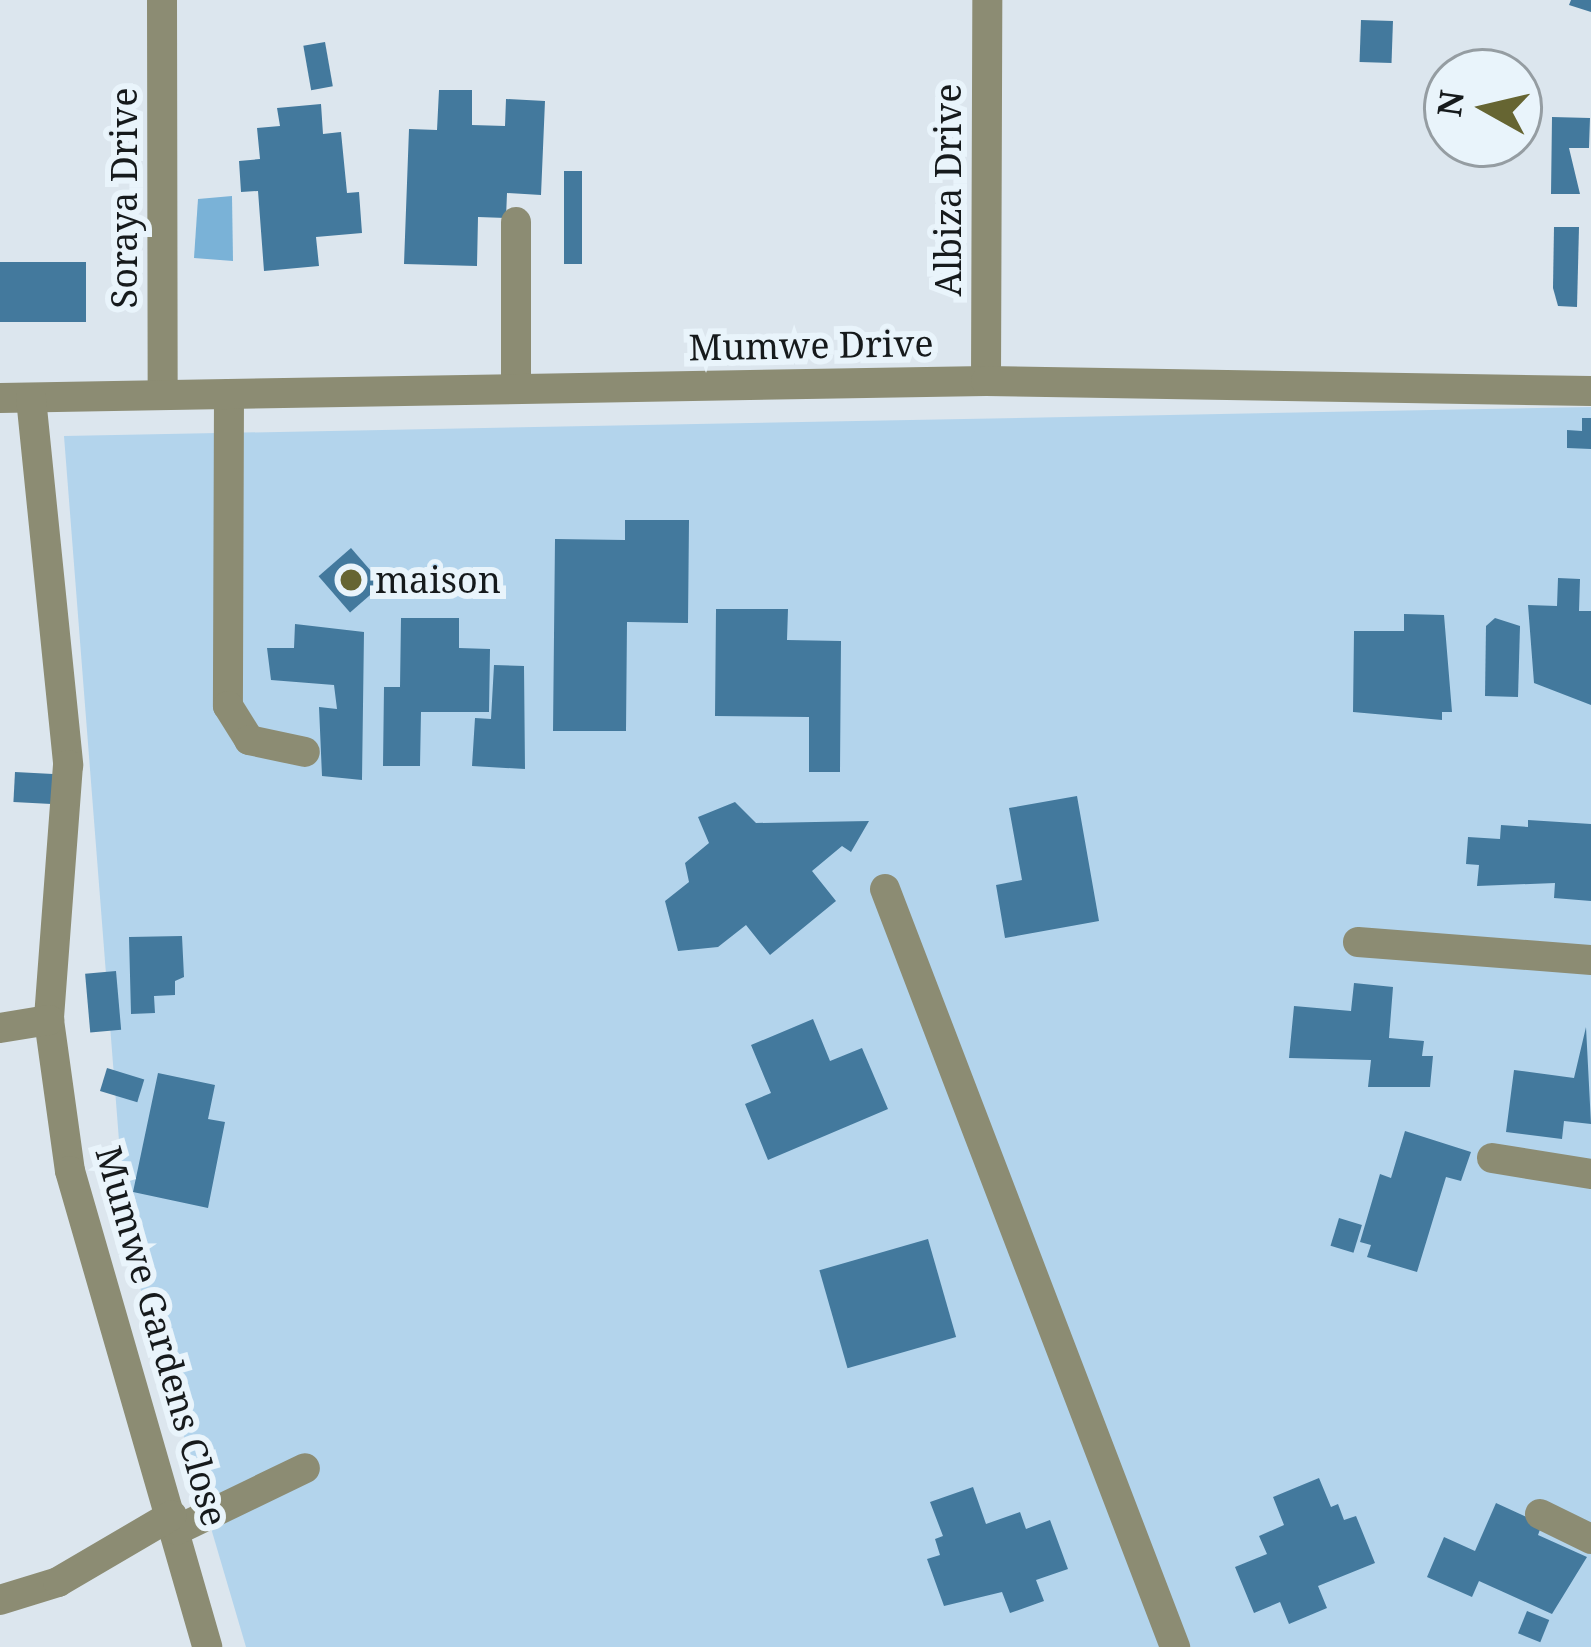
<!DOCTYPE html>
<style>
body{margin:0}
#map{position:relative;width:1591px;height:1647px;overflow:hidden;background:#dce6ee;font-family:"Noto Serif",serif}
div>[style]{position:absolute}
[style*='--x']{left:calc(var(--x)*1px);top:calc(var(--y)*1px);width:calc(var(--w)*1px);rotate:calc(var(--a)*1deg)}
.green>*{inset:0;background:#b3d4ec}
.water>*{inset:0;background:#7ab2d7}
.building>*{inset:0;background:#43799d;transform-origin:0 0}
.minor>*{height:30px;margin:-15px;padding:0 15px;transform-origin:15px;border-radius:15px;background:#8c8c73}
.dots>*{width:33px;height:33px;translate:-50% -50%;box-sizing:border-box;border:6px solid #e9f4fb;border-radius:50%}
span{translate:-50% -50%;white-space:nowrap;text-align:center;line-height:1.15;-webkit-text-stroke:12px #e9f4fb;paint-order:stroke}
.street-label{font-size:36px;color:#161a1c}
.poi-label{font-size:36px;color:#161a1c}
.left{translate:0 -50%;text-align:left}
.north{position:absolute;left:1423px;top:48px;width:120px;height:120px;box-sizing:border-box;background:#e9f4fb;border:3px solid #959da2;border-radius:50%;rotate:278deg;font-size:33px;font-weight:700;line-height:48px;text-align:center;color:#161a1c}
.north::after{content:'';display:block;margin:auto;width:42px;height:54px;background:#666532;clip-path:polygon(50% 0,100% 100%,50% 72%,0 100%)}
</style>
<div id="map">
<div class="green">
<i style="clip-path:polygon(1591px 407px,1591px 1647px,246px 1647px,127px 1243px,64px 436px)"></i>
</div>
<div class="water">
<i style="clip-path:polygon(232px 196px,233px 261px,194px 258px,198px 199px)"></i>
</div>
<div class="building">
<i style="clip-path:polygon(1571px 0,1591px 0,1591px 12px,1569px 5px)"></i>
<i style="left:1361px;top:20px;width:32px;height:42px;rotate:2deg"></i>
<i style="left:325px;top:42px;width:45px;height:22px;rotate:80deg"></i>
<i style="clip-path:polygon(439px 90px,472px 90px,472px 125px,505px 126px,506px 99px,545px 101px,541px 195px,507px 193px,506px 218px,478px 217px,477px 266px,404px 264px,409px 129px,437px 130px)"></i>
<i style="clip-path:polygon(321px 104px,323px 134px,341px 132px,347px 193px,359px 192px,362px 233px,316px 237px,319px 266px,264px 271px,258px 191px,241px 192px,239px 161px,260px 159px,257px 128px,280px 126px,277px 108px)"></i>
<i style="clip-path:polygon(1552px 117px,1590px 118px,1589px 148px,1569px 148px,1580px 194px,1551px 194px)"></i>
<i style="left:564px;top:171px;width:18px;height:93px"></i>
<i style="clip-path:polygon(1554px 227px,1579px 227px,1577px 307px,1558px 306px,1553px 288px)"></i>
<i style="left:86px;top:262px;width:60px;height:86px;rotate:90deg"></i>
<i style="clip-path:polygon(1582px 418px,1591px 418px,1591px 449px,1567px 448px,1567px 430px,1582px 431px)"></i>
<i style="clip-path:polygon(625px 520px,689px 520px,688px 623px,627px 622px,626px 731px,553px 731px,555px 539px,625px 540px)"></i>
<i style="left:351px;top:548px;width:48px;height:43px;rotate:49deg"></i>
<i style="clip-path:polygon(1558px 578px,1580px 579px,1579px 611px,1591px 611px,1591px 705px,1534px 683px,1528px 605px,1557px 606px)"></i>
<i style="clip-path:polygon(716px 609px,788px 609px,787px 640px,841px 641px,840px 772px,809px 772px,809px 717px,715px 716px)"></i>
<i style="clip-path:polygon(1404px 614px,1444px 615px,1452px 712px,1442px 712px,1442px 720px,1353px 712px,1354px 631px,1404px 631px)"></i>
<i style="clip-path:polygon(401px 618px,459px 618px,459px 648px,490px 649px,489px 712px,421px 712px,420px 766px,383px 766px,384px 687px,400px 687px)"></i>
<i style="clip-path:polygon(1495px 618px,1520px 626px,1518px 697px,1485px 696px,1486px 626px)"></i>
<i style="clip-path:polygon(295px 624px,364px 632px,362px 780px,322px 776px,319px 707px,337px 709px,334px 685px,271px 680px,267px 648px,294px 648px)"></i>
<i style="clip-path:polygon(494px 665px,524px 666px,525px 769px,472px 766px,475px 718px,491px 719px)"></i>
<i style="left:15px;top:772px;width:38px;height:30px;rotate:3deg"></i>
<i style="clip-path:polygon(1077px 796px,1099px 921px,1005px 938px,996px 885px,1022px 880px,1009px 808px)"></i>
<i style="clip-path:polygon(735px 802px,756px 823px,869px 821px,851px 852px,842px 846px,812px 871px,836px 901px,770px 955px,746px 925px,718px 947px,678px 951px,665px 901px,689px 882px,685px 863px,709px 843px,698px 817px)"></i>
<i style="clip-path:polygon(1528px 820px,1591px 824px,1591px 901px,1554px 898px,1555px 883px,1477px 886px,1479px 865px,1466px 864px,1468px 837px,1500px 839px,1501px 825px,1528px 827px)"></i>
<i style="clip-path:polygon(182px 936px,184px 977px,175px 981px,175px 995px,154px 996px,155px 1013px,131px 1014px,129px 937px)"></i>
<i style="left:116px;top:971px;width:59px;height:31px;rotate:85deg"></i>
<i style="clip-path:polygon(1354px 983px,1393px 987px,1389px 1038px,1424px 1041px,1422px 1056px,1433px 1056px,1430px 1087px,1368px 1087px,1371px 1060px,1289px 1058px,1294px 1006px,1351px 1011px)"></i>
<i style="clip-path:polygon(813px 1019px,830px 1061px,862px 1048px,888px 1109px,768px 1160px,745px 1104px,771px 1093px,751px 1045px)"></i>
<i style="clip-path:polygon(1586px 1027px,1591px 1124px,1564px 1121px,1562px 1139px,1506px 1132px,1514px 1070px,1574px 1078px)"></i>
<i style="left:107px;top:1068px;width:39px;height:24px;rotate:17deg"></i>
<i style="clip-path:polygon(158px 1073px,215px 1085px,208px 1119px,225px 1122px,208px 1208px,133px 1192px)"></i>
<i style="clip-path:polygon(1405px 1131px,1471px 1152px,1461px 1181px,1446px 1177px,1417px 1272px,1367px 1257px,1371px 1245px,1360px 1242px,1380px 1174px,1391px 1178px)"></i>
<i style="left:1339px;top:1218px;width:24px;height:29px;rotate:17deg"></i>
<i style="left:928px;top:1239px;width:102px;height:113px;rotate:74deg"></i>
<i style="clip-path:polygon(1319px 1478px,1331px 1507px,1338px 1504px,1344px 1520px,1356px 1516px,1375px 1563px,1318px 1586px,1327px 1608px,1289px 1624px,1280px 1602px,1254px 1613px,1235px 1567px,1267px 1554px,1259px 1536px,1284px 1525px,1273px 1497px)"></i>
<i style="clip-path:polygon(973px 1487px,986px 1524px,1020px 1512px,1026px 1529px,1050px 1520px,1068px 1569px,1036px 1580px,1044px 1601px,1010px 1613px,1002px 1592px,944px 1606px,927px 1559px,940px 1555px,935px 1539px,943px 1536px,930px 1502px)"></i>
<i style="clip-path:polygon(1496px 1503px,1542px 1524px,1538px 1535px,1587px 1557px,1552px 1614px,1479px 1581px,1472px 1597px,1427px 1577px,1444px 1537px,1475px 1551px)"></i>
<i style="left:1527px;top:1611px;width:24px;height:24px;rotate:22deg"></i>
</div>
<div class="minor">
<i style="--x:162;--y:0;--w:395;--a:89.9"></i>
<i style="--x:516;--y:222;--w:167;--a:90"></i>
<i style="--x:986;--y:381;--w:381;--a:-89.8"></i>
<i style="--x:229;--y:394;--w:312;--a:90.2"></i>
<i style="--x:228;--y:706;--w:40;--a:58"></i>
<i style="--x:249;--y:740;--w:57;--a:12.1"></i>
<i style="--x:0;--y:398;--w:986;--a:-0.99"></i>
<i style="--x:986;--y:381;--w:605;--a:0.95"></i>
<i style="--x:31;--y:398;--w:369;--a:84.2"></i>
<i style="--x:68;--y:765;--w:256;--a:94.3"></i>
<i style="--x:49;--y:1020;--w:152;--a:82.1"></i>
<i style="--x:70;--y:1171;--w:495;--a:73.9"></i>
<i style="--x:885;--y:889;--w:812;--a:69.06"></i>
<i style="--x:1358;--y:942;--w:234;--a:4.4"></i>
<i style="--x:0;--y:1028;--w:50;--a:-9.3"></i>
<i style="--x:1492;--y:1158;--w:100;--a:9.2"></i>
<i style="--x:1540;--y:1514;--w:57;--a:26.1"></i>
<i style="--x:177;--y:1530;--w:142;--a:-25.8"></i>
<i style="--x:0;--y:1600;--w:61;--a:-17.2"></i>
<i style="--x:58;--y:1582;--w:132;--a:-30.4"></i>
</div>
<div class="dots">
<i style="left:351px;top:580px;background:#666532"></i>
</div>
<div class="street-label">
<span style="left:948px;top:190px;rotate:-90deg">Albiza Drive</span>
<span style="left:124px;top:198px;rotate:-90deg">Soraya Drive</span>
<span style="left:811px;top:345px;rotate:-1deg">Mumwe Drive</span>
<span style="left:162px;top:1336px;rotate:74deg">Mumwe Gardens Close</span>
</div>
<div class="poi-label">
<span class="left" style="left:375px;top:580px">maison</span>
</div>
<div class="north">N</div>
</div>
